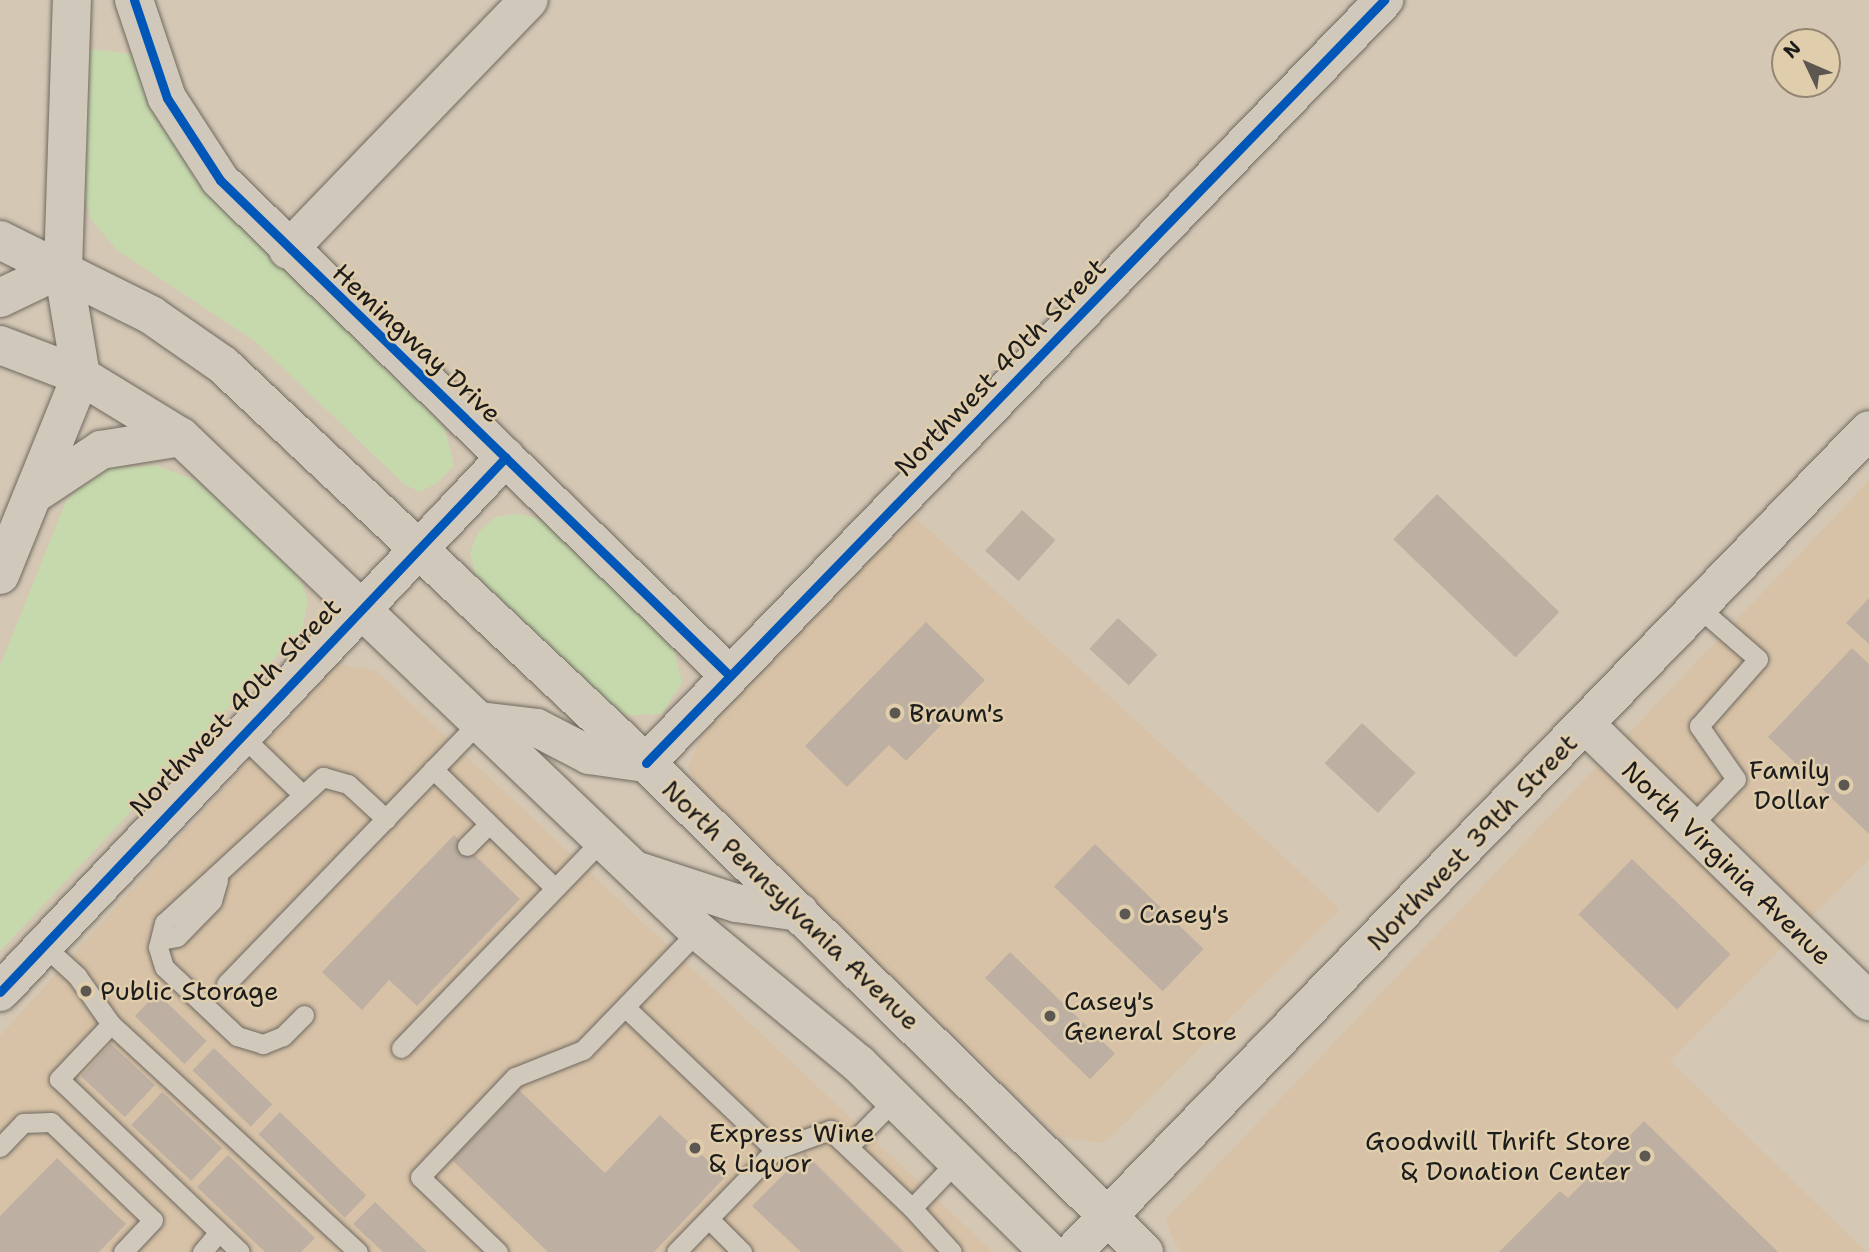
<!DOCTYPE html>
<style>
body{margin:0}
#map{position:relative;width:1869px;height:1252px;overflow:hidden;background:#d4c7b4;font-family:"Shantell Sans",sans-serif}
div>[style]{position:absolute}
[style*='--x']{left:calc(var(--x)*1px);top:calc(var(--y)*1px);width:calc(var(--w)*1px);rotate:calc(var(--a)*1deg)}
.built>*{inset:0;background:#d7c2a7}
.green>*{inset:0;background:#c6d9ad}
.building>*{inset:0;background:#bdb0a2;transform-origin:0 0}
.roads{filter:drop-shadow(0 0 2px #6f6960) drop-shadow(0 0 2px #6f6960)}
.service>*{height:19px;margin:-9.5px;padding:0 9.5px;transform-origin:9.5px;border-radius:9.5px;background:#d0c8bb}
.minor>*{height:38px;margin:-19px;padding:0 19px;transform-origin:19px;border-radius:19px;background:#d0c8bb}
.secondary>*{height:38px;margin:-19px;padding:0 19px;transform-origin:19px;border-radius:19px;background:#d0c8bb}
.motorway>*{height:38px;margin:-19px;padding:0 19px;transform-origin:19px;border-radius:19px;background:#d0c8bb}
.cycleway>*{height:9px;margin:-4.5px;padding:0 4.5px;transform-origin:4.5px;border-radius:4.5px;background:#0057b8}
.dots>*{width:19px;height:19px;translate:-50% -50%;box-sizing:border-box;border:4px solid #e0cdab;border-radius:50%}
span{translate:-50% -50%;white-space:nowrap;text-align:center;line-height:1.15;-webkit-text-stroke:5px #e0cdab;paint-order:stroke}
.street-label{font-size:26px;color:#1c1c1c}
.poi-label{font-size:26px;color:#1c1c1c}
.left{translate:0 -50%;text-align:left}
.right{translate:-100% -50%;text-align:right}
.north{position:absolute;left:1771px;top:28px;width:70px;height:70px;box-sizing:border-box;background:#e0cdab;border:2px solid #928672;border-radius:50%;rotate:314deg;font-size:19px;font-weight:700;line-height:28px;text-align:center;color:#1c1c1c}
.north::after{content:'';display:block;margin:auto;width:24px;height:32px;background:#5c5851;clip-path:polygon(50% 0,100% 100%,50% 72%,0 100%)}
</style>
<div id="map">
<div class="built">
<i style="clip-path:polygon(1869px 481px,1869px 859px,1670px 1061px,1866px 1252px,1180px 1252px,1165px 1220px)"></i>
<i style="clip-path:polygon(913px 515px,1340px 909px,1104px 1143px,1060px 1137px,709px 808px,688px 768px,703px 730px)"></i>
<i style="clip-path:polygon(336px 664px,376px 671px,993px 1252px,0 1252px,0 1036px)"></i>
</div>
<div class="green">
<i style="clip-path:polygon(90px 49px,131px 54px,153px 114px,223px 210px,444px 426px,454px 465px,438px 482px,420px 492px,404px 484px,255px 341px,117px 250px,91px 219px,80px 182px)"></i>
<i style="clip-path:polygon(155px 465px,196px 480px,299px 575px,308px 601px,302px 629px,0 951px,0 666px,67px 499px,105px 469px)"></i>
<i style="clip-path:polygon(517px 514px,541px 519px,673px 647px,682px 682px,662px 714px,616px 716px,477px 580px,470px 553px,478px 533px,495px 517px)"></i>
</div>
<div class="building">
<i style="left:1437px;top:494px;width:170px;height:63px;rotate:44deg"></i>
<i style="left:1022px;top:510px;width:45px;height:55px;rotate:42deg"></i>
<i style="clip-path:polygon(1869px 598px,1869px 644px,1846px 623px)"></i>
<i style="left:1118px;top:618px;width:54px;height:42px;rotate:43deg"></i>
<i style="clip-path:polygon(926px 622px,985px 680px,906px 761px,889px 745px,847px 787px,805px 746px)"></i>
<i style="clip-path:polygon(1852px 648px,1869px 664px,1869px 834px,1768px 737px)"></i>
<i style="left:1362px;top:723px;width:73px;height:55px;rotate:43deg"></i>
<i style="clip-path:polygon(454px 835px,520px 899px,417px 1006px,389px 980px,362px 1010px,322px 972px)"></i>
<i style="left:1095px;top:844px;width:151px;height:59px;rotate:44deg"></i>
<i style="left:1632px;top:859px;width:137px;height:77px;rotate:44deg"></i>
<i style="left:1010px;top:952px;width:146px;height:36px;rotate:44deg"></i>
<i style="left:157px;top:993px;width:69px;height:32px;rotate:44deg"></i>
<i style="left:111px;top:1044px;width:60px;height:44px;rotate:43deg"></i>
<i style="left:214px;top:1048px;width:81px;height:31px;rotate:44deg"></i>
<i style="clip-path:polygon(519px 1090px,605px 1173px,660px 1115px,725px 1177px,654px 1252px,548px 1252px,452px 1160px)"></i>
<i style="left:162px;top:1092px;width:82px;height:45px;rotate:43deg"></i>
<i style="left:280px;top:1112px;width:120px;height:31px;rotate:44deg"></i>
<i style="clip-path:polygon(1644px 1121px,1778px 1252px,1499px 1252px,1560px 1191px,1568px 1198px)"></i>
<i style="clip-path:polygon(805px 1153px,904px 1252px,801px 1252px,752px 1206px)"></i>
<i style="clip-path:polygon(228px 1155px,315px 1238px,301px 1252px,265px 1252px,197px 1187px)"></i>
<i style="clip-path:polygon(57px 1158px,126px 1224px,99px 1252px,0 1252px,0 1216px)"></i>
<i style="clip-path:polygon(375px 1202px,427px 1252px,383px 1252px,353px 1224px)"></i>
</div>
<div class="roads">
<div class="service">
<i style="--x:239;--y:733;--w:86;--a:44.1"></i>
<i style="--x:433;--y:769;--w:170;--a:44.3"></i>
<i style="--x:1690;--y:827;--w:66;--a:-46.2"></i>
<i style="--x:1736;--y:779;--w:65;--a:-124.9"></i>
<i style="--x:1699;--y:726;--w:89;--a:-48.6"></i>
<i style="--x:1758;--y:659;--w:79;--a:-139.1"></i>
<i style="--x:467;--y:846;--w:31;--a:-45"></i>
<i style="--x:161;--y:940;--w:16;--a:-11"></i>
<i style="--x:177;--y:937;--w:50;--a:-45.8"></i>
<i style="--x:212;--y:901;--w:22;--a:-74"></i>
<i style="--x:41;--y:943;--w:49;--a:42.5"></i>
<i style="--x:77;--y:976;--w:59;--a:54.7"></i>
<i style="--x:111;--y:1024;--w:336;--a:42.7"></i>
<i style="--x:226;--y:984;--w:366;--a:-46"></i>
<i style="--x:625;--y:1007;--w:207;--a:43.6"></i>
<i style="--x:775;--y:1150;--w:142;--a:134.1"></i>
<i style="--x:304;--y:1015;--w:30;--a:135"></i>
<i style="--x:283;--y:1036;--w:22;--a:158"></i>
<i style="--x:263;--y:1044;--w:27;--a:-163"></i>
<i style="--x:237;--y:1036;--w:100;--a:-136.6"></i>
<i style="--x:164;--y:967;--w:21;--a:-107"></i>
<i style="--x:158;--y:947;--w:25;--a:-76"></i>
<i style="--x:164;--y:923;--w:216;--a:-42.6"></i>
<i style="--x:323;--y:777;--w:26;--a:16"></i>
<i style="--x:348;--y:784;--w:52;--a:42.6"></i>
<i style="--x:111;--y:1024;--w:76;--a:133.4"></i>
<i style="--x:59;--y:1079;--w:250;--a:43.7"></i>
<i style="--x:401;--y:1048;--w:289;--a:-46"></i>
<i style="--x:0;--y:1147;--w:33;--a:-46"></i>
<i style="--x:23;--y:1123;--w:28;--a:-2"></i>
<i style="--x:51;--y:1122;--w:141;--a:43.9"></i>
<i style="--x:153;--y:1220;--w:44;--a:133.2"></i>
<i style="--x:848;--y:1147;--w:67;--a:-45.6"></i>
<i style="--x:775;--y:1150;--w:59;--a:-20"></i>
<i style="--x:830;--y:1130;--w:113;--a:43.6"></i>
<i style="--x:912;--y:1208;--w:68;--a:-46.2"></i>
<i style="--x:912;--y:1208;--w:59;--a:47.7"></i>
<i style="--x:709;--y:1219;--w:47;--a:45"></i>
<i style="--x:202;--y:1252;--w:26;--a:-50"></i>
<i style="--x:498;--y:1252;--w:108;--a:-136.1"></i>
<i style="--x:420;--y:1177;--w:138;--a:-46.5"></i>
<i style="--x:515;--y:1077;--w:73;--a:-21.7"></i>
<i style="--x:583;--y:1050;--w:165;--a:-46"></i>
</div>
<div class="minor">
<i style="--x:134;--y:0;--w:103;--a:71.4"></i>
<i style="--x:167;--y:98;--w:98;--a:57.1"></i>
<i style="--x:220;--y:180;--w:711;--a:44.2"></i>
<i style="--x:288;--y:250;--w:347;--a:-46.1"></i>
<i style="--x:1585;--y:724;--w:397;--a:44.3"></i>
<i style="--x:646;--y:763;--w:1062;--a:-45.95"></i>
<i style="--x:0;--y:992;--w:736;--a:-46.6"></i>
</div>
<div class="secondary">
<i style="--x:0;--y:240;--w:169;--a:26.4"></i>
<i style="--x:151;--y:315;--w:88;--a:34.8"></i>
<i style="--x:223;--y:365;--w:581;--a:43.26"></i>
<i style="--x:646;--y:763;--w:698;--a:44.48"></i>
<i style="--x:0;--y:345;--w:87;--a:20.9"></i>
<i style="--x:81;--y:376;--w:117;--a:31.4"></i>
<i style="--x:181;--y:437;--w:715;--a:43.7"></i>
<i style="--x:698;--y:931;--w:209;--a:39.6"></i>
<i style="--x:859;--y:1064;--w:267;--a:44.7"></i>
<i style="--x:480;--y:721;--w:57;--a:7"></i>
<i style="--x:537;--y:728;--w:59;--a:27.4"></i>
<i style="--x:589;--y:755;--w:58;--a:8"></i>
<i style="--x:638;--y:871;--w:103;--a:18.1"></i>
<i style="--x:736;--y:903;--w:64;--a:8.1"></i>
<i style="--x:1073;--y:1252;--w:1144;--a:-45.92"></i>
</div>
<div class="motorway">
<i style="--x:0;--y:298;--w:70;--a:-25.5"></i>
<i style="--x:33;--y:495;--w:82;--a:-33.5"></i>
<i style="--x:101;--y:450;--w:81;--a:-9.2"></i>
<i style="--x:0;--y:575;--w:215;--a:-67.9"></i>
<i style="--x:81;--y:376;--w:109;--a:-99.5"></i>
<i style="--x:63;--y:268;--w:268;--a:-88.1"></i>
</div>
</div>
<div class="cycleway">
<i style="--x:134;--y:0;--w:103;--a:71.4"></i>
<i style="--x:167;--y:98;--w:98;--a:57.1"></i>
<i style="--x:220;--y:180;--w:711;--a:44.2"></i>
<i style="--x:646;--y:763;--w:1062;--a:-45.95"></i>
<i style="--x:0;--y:992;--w:736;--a:-46.6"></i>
</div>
<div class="dots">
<i style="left:895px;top:713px;background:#5c5851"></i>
<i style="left:1844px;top:785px;background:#5c5851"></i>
<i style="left:1125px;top:914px;background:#5c5851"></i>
<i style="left:86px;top:991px;background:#5c5851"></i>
<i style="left:1050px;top:1016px;background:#5c5851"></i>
<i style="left:695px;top:1148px;background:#5c5851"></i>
<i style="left:1645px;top:1156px;background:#5c5851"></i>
</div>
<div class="street-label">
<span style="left:417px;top:343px;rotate:43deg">Hemingway Drive</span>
<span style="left:1000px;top:367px;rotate:-46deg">Northwest 40th Street</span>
<span style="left:235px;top:707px;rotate:-46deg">Northwest 40th Street</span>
<span style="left:1472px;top:842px;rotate:-46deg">Northwest 39th Street</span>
<span style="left:1727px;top:863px;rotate:44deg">North Virginia Avenue</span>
<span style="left:791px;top:905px;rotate:44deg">North Pennsylvania Avenue</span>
</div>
<div class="poi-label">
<span class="left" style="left:909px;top:713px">Braum's</span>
<span class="right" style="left:1830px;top:785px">Family<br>Dollar</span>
<span class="left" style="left:1139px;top:914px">Casey's</span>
<span class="left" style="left:100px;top:991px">Public Storage</span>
<span class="left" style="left:1064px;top:1016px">Casey's<br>General Store</span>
<span class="left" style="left:709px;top:1148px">Express Wine<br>&amp; Liquor</span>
<span class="right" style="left:1631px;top:1156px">Goodwill Thrift Store<br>&amp; Donation Center</span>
</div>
<div class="north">N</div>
</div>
